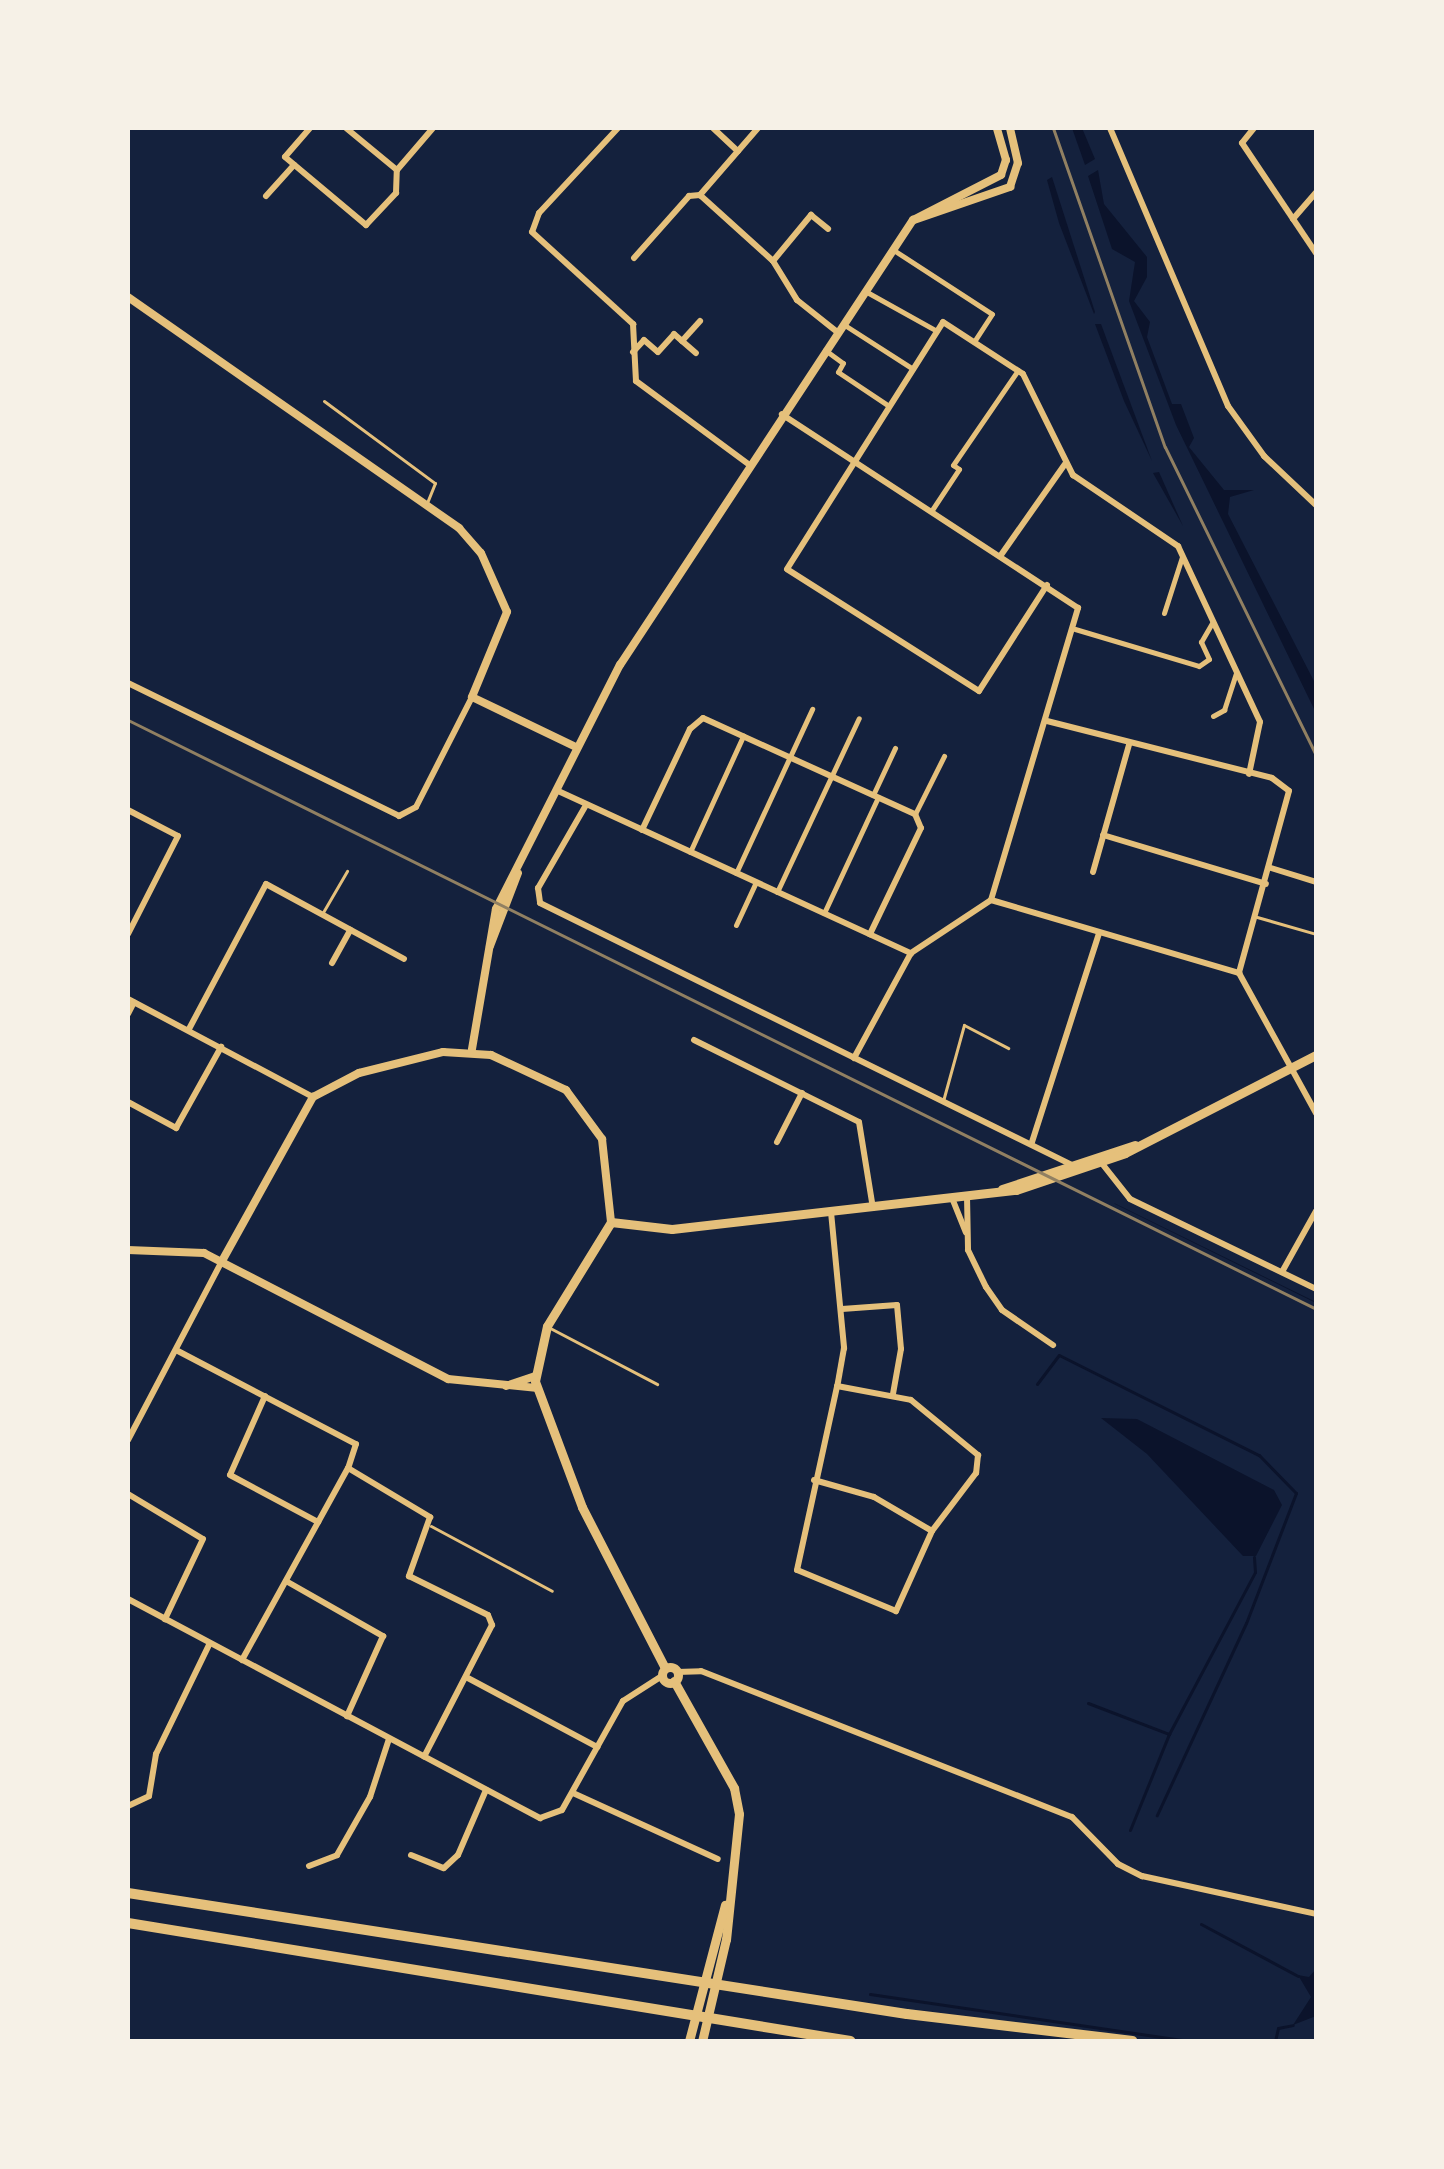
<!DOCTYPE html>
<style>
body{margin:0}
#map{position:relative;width:1444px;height:2169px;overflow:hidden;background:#14213d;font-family:"PT Serif",serif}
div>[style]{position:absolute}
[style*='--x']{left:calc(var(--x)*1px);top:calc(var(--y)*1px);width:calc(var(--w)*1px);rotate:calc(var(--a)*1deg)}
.water>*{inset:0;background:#0b132b}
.stream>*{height:3px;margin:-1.5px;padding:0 1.5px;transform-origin:1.5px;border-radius:1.5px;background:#0b132b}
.service>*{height:3px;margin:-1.5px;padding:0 1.5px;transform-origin:1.5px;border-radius:1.5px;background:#e5c07b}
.pedestrian>*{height:5px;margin:-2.5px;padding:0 2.5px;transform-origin:2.5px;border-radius:2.5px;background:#e5c07b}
.minor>*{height:6px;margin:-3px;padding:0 3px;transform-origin:3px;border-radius:3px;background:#e5c07b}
.tertiary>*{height:8px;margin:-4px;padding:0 4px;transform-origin:4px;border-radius:4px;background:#e5c07b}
.secondary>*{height:9px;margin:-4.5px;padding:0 4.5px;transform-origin:4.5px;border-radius:4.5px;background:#e5c07b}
.secondary>.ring{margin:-4.5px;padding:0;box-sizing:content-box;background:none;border:9px solid #e5c07b;border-radius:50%}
.primary>*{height:10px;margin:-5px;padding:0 5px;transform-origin:5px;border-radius:5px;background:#e5c07b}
.rail>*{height:3px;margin:-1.5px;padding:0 1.5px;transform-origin:1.5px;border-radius:1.5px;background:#918062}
span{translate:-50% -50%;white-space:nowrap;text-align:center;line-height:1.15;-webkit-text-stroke:8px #f6f1e7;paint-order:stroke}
.frame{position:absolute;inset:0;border:130px solid #f6f1e7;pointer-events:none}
</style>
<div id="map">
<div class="water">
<i style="clip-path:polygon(1072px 128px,1082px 128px,1095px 159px,1085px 165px)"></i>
<i style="clip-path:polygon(1098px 170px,1104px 204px,1147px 257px,1147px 277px,1134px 301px,1150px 322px,1147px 337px,1172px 404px,1181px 404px,1194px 438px,1189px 447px,1224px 490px,1254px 490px,1230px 497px,1228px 514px,1316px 685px,1316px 713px,1176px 425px,1129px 301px,1135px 262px,1112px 249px,1088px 176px)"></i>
<i style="clip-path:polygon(1052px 177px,1095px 312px,1094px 314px,1059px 223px,1047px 180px)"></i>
<i style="clip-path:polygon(1095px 324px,1101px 324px,1152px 461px,1124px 401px)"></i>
<i style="clip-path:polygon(1159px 472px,1183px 526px,1153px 473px)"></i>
<i style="clip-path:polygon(1114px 1203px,1316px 1302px,1316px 1303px,1115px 1204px)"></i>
<i style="clip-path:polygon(1101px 1418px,1137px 1419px,1274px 1490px,1282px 1505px,1256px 1556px,1243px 1556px,1147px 1454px)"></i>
<i style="clip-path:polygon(1316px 1969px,1316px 2016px,1293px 2025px,1311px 1997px,1298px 1975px,1309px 1977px)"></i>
</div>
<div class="stream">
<i style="--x:1037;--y:1384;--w:36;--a:-53"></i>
<i style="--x:1059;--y:1355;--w:224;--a:26.6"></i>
<i style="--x:1259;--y:1455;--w:53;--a:45.8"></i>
<i style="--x:1296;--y:1493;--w:139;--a:111"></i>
<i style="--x:1246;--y:1623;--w:212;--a:114.9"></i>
<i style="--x:1088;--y:1703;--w:87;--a:20.9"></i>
<i style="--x:1130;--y:1830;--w:104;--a:-67.9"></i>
<i style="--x:1169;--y:1734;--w:183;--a:-62"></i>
<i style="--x:1255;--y:1572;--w:15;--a:-94"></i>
<i style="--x:1201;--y:1924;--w:110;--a:28.2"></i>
<i style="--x:870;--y:1994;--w:322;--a:8.4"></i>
<i style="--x:1275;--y:2041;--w:13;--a:-77"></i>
<i style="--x:1278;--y:2028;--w:15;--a:-11"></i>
</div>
<div class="service">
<i style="--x:324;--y:401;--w:138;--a:36.5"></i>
<i style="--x:435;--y:483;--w:22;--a:112"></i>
<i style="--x:322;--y:914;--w:50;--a:-59.8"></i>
<i style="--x:1257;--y:917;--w:61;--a:16.1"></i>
<i style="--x:943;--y:1101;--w:79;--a:-74.6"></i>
<i style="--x:964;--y:1025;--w:50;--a:27.6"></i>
<i style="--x:550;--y:1328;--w:121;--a:27.6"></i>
<i style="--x:431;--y:1526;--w:137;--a:28.2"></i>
</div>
<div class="pedestrian">
<i style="--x:892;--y:249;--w:119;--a:33"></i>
<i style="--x:992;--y:314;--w:33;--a:123"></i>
<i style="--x:865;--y:291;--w:82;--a:29.1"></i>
<i style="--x:843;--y:324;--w:83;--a:32.7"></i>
<i style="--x:825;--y:350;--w:22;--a:36"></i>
<i style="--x:843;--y:363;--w:10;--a:119"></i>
<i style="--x:838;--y:372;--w:61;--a:33.7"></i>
<i style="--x:932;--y:510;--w:49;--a:-56.6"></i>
<i style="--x:959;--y:469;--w:7;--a:-146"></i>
<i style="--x:953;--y:465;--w:115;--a:-55.6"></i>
<i style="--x:1164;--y:613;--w:59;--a:-72.2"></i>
<i style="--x:1075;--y:629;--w:129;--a:16.6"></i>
<i style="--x:1199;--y:666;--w:12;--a:-35"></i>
<i style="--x:1209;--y:659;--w:19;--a:-115"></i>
<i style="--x:1201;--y:642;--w:22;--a:-60"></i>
<i style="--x:1213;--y:716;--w:13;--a:-29"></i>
<i style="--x:1224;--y:710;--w:38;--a:-72"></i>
<i style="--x:873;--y:795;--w:52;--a:-64.9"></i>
<i style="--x:915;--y:814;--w:65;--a:-63.4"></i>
<i style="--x:690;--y:852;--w:128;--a:-65.4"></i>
<i style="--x:736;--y:873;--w:181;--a:-65.1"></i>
<i style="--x:777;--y:892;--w:192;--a:-64.8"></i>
<i style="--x:824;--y:913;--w:128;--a:-65"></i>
<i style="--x:736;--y:925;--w:47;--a:-65.1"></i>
</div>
<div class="minor">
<i style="--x:310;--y:128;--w:38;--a:131"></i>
<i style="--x:285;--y:157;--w:106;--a:40"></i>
<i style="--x:366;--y:225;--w:44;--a:-46.8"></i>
<i style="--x:396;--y:193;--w:23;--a:-88"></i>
<i style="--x:346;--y:128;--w:66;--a:39.5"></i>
<i style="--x:618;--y:128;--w:116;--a:132.9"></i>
<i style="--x:539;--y:213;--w:20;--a:110"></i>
<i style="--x:532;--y:232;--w:137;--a:42.3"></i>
<i style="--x:633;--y:324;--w:57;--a:87"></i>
<i style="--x:636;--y:381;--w:139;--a:36.5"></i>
<i style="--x:713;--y:128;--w:34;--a:43"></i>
<i style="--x:758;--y:128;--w:89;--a:130.9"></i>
<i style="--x:700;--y:195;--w:98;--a:42.1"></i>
<i style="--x:773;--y:261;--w:46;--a:58.4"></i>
<i style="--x:797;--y:300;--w:50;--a:38.5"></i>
<i style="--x:1110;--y:128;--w:302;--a:67"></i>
<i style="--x:1228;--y:406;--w:62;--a:54.2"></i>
<i style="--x:1264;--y:456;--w:71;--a:43.3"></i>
<i style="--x:1254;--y:128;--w:19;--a:129"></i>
<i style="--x:1242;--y:143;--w:133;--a:56.1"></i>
<i style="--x:397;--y:170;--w:55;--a:-49.4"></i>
<i style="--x:266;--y:196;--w:42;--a:-47.9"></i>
<i style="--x:1293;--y:219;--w:35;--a:-49"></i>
<i style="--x:634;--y:258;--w:83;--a:-48.4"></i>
<i style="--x:689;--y:196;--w:11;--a:-5"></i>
<i style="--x:773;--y:261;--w:60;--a:-50.4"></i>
<i style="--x:811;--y:215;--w:22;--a:39"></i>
<i style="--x:682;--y:341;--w:27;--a:-48"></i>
<i style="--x:633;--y:352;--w:16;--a:-47"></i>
<i style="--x:644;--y:340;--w:18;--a:41"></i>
<i style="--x:658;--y:352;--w:24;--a:-48"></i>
<i style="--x:674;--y:334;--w:29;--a:41"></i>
<i style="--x:1001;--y:555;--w:111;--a:-54.9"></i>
<i style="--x:1047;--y:585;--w:126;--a:122.7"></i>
<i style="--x:979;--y:691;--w:227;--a:-147.6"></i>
<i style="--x:787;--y:569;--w:292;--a:-57.7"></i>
<i style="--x:943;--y:322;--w:95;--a:33"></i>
<i style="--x:1023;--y:374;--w:113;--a:63.7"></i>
<i style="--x:1073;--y:475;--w:127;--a:34.1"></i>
<i style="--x:1178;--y:546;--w:194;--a:65"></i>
<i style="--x:1260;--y:722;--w:53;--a:101.9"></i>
<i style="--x:128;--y:683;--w:302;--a:26.1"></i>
<i style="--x:399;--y:816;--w:19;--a:-28"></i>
<i style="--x:416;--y:807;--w:123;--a:-63"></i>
<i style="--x:1047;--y:721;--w:232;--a:14.2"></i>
<i style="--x:1272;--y:778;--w:21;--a:37"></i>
<i style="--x:1289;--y:791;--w:189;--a:105.4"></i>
<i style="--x:556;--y:790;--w:391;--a:24.7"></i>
<i style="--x:911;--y:953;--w:96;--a:-33.5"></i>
<i style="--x:991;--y:900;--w:305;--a:-73.4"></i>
<i style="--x:1078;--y:608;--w:354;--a:-146.8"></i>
<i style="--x:586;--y:805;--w:96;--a:120"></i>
<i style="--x:538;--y:888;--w:15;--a:82"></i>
<i style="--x:540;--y:903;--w:595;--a:26.22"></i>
<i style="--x:128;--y:810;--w:56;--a:27.5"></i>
<i style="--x:178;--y:836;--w:110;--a:117"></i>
<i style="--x:642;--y:830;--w:112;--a:-64.6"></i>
<i style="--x:690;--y:729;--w:17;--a:-40"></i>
<i style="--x:703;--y:718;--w:233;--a:24.4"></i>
<i style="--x:915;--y:814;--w:15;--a:67"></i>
<i style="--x:921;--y:828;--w:118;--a:115.7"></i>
<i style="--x:1103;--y:835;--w:170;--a:16.7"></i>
<i style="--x:1271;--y:868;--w:47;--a:17.3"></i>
<i style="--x:1093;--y:872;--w:132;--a:-74.2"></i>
<i style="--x:991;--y:900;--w:259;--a:16.4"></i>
<i style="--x:1239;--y:973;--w:160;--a:61.2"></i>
<i style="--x:332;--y:963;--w:38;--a:-61"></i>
<i style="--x:128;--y:999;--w:209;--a:27.9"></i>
<i style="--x:128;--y:1014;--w:13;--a:-63"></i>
<i style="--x:189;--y:1029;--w:164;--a:-62"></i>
<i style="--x:266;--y:884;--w:157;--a:28.5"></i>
<i style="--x:694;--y:1040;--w:184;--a:26.4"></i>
<i style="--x:859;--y:1122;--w:87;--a:80.8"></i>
<i style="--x:854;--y:1058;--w:119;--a:-61.5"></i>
<i style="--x:128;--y:1102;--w:55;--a:28.4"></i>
<i style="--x:176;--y:1128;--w:93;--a:-60.9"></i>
<i style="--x:777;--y:1142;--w:55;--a:-63"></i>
<i style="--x:1032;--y:1142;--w:219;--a:-72.2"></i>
<i style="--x:1100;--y:1161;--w:48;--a:51.7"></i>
<i style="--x:1130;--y:1199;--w:207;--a:25.8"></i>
<i style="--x:967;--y:1196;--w:54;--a:88.9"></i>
<i style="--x:968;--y:1250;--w:41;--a:64.1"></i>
<i style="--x:986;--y:1287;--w:28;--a:55"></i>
<i style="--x:1002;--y:1310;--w:62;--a:34.5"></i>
<i style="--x:952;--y:1198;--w:37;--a:68"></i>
<i style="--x:831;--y:1212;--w:137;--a:84.5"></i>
<i style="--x:844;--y:1348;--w:39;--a:100"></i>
<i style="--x:1282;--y:1272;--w:70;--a:-60.9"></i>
<i style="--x:842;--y:1309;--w:55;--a:-4.2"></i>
<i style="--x:897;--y:1305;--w:44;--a:84.8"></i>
<i style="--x:901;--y:1349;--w:46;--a:100.1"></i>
<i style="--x:176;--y:1350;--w:203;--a:27.6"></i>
<i style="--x:356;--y:1444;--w:25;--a:108"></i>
<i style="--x:348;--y:1468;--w:96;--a:30.9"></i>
<i style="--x:430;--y:1517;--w:63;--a:109.6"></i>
<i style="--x:409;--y:1576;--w:88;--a:26.3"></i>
<i style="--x:488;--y:1615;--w:11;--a:68"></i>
<i style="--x:492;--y:1625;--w:148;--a:117.3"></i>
<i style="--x:837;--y:1386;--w:75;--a:10.7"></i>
<i style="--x:911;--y:1400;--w:87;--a:39.4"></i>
<i style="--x:978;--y:1455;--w:18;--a:96"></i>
<i style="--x:976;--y:1473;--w:73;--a:127.2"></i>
<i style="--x:932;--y:1531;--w:88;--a:114.2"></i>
<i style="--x:896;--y:1611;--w:107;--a:-157.5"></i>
<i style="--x:797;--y:1570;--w:188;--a:-77.7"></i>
<i style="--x:265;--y:1396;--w:86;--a:113.9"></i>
<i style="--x:230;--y:1475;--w:100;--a:28.1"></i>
<i style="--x:128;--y:1440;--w:202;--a:-62.3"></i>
<i style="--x:814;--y:1480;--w:62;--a:15.8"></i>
<i style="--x:874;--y:1497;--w:67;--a:30.4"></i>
<i style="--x:128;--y:1494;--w:87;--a:31"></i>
<i style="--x:203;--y:1539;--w:89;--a:115.4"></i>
<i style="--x:286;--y:1581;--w:112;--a:29.6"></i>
<i style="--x:383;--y:1636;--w:88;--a:114.2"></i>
<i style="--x:128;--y:1599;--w:467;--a:28"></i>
<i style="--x:540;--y:1818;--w:23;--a:-20"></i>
<i style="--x:562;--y:1810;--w:125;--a:-60.8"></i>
<i style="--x:623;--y:1701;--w:46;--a:-32.7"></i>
<i style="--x:242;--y:1660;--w:219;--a:-61.1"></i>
<i style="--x:677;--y:1672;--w:24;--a:-2"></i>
<i style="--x:701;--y:1671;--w:399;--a:21.5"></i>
<i style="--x:1072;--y:1817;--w:66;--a:45.6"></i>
<i style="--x:1118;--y:1864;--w:27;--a:27"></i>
<i style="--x:1142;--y:1876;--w:178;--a:12.3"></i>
<i style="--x:466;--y:1677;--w:149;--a:28.1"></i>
<i style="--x:573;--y:1793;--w:159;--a:24.5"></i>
<i style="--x:128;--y:1806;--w:23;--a:-25"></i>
<i style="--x:149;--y:1796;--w:43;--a:-80.5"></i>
<i style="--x:156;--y:1754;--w:123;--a:-64.1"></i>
<i style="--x:411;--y:1855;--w:35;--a:22"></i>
<i style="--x:444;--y:1868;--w:19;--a:-43"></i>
<i style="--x:458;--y:1855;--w:71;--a:-66.7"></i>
<i style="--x:309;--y:1866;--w:30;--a:-21"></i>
<i style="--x:337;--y:1855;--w:67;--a:-60.4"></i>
<i style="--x:370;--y:1797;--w:61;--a:-71.9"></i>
</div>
<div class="tertiary">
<i style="--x:914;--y:220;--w:102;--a:-19"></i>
<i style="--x:1010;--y:187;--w:25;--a:-72"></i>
<i style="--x:1018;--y:163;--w:36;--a:-103"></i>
<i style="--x:128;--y:297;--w:404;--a:34.9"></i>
<i style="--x:459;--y:528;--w:33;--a:49"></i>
<i style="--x:481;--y:553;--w:64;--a:66.2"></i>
<i style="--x:507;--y:612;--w:92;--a:112.4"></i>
<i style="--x:472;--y:697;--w:113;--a:25.7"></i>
<i style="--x:490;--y:946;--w:78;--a:-69"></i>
<i style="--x:472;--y:1049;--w:142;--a:-80.3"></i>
<i style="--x:496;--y:909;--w:274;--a:-63.1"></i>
<i style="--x:620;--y:665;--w:533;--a:-56.64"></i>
<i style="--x:913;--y:220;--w:99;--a:-27.1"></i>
<i style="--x:1001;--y:175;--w:16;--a:-72"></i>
<i style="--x:1006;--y:160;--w:33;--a:-106"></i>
<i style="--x:128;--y:1250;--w:76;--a:2.3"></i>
<i style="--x:204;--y:1253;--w:275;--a:27.3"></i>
<i style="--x:448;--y:1379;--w:88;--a:5.8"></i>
<i style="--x:222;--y:1261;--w:188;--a:-61"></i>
<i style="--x:313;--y:1097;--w:52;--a:-27.6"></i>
<i style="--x:359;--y:1073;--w:87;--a:-14"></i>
<i style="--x:443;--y:1052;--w:48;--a:3.6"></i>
<i style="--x:491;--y:1055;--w:83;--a:25"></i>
<i style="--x:566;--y:1090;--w:61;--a:53.7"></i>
<i style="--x:602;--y:1139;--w:83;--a:83.8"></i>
<i style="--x:506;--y:1386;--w:31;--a:-19"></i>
</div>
<div class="secondary">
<i style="--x:1002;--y:1189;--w:140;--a:-18.3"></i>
<i class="ring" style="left:662px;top:1667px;width:7px;height:7px"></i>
<i style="--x:665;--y:1668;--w:181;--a:-117.3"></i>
<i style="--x:582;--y:1507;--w:134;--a:-110.5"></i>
<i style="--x:535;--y:1381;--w:56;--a:-77.7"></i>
<i style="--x:547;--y:1326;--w:122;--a:-58.4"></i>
<i style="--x:611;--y:1222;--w:61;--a:6.5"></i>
<i style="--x:672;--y:1229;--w:346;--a:-6.5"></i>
<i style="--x:1016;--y:1190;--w:115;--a:-18.7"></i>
<i style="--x:1125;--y:1153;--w:215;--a:-27.2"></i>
<i style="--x:674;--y:1681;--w:123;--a:60.7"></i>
<i style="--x:734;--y:1788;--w:26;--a:79"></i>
<i style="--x:739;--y:1814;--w:126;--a:95.9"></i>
<i style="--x:726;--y:1939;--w:105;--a:103.2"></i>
<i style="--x:689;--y:2041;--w:141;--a:-75.2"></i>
</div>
<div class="primary">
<i style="--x:128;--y:1893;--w:788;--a:8.83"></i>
<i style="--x:907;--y:2014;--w:227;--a:6.8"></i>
<i style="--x:128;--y:1923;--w:732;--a:9.28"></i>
</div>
<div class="rail">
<i style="--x:1053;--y:128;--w:338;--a:70.7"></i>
<i style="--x:1165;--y:447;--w:343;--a:63.9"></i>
<i style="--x:128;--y:720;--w:1326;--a:26.37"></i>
</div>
<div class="frame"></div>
</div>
